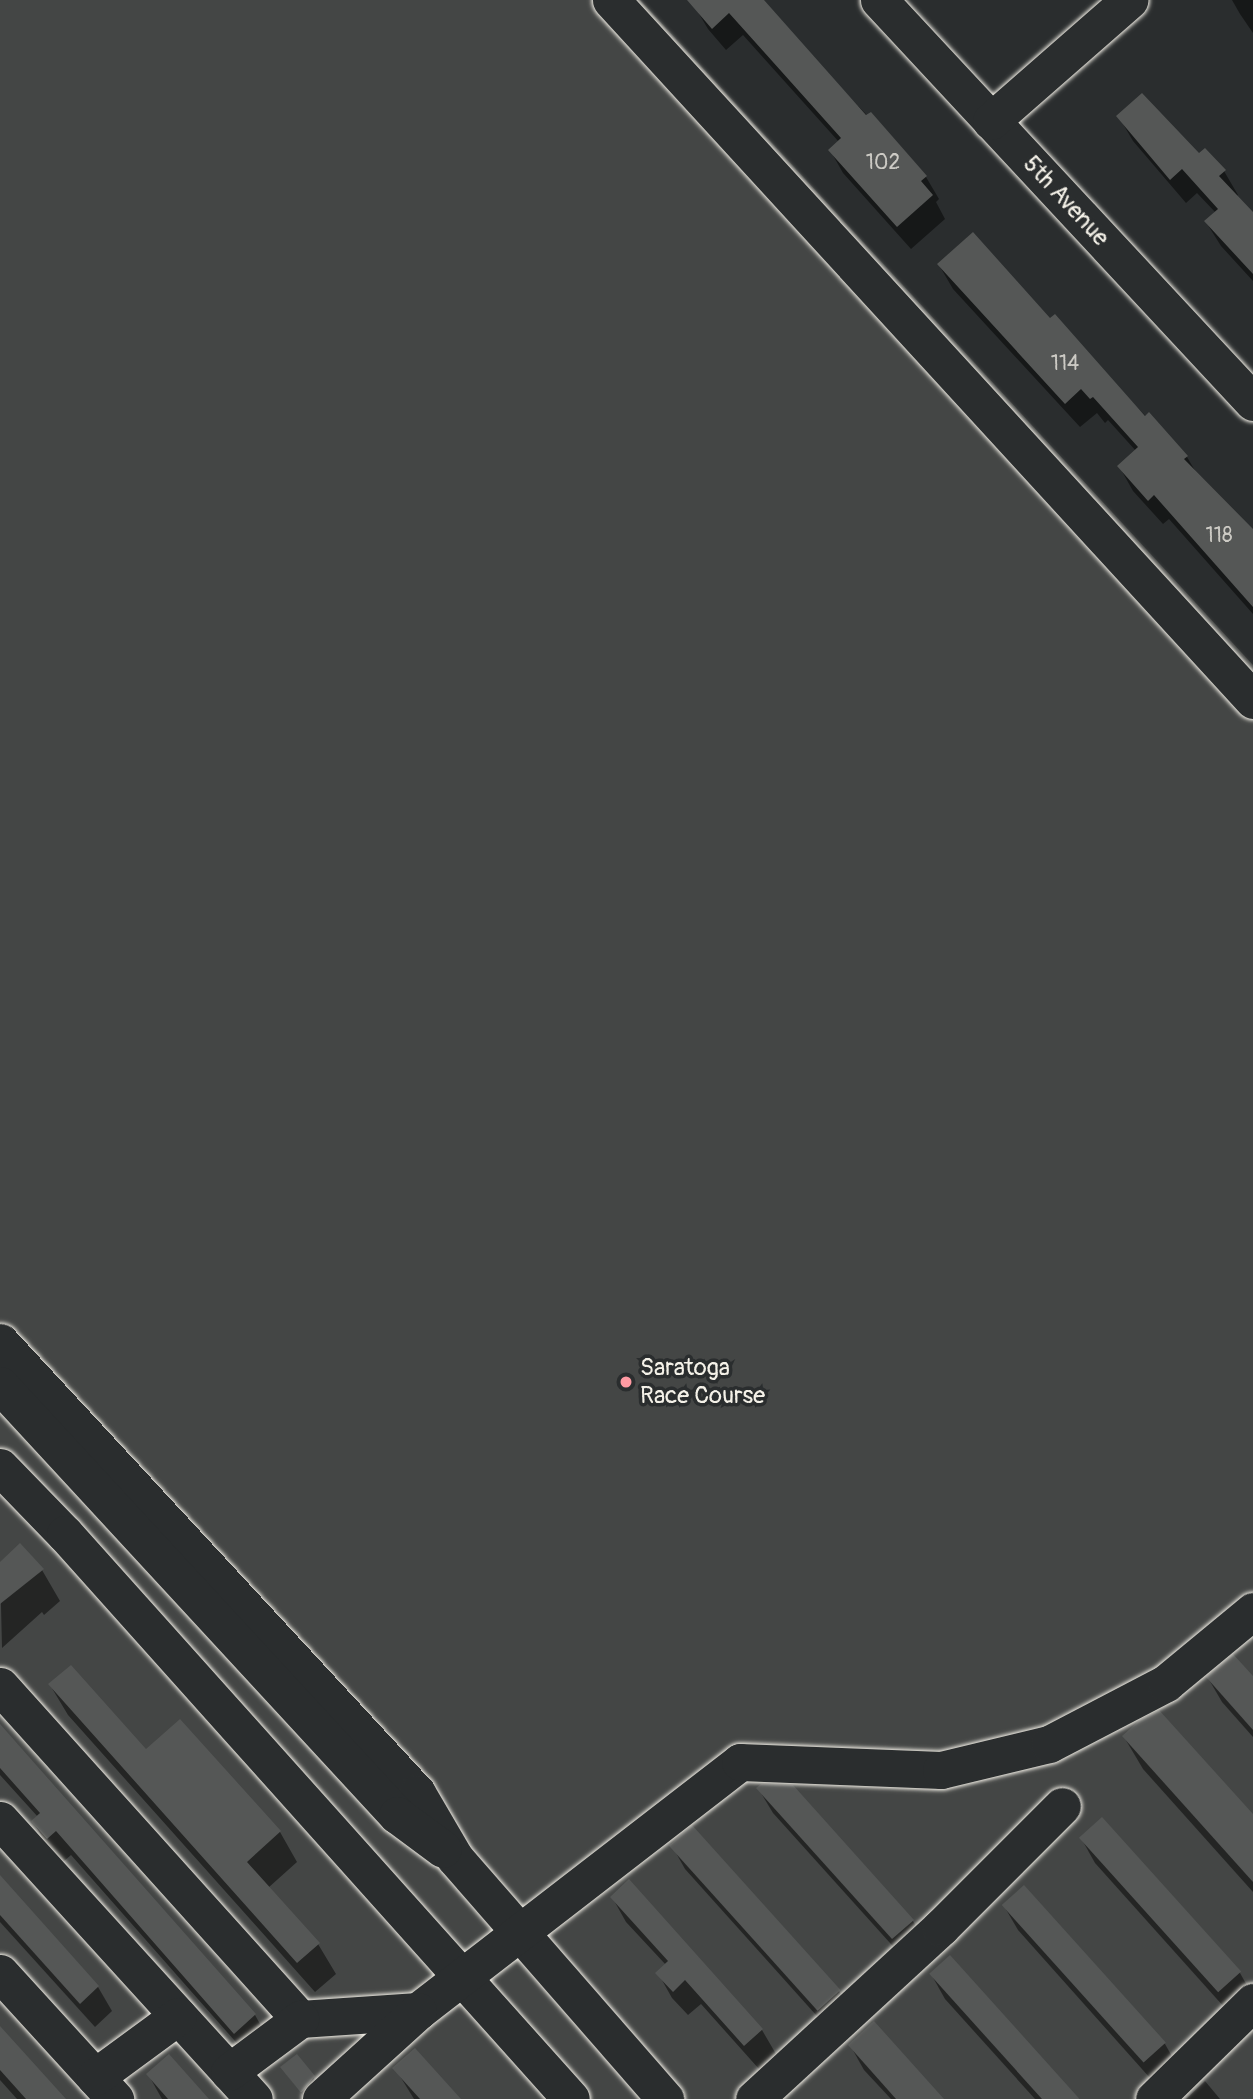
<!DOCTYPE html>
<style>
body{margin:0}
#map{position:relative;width:1253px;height:2099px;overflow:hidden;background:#2a2d2e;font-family:Pangolin,sans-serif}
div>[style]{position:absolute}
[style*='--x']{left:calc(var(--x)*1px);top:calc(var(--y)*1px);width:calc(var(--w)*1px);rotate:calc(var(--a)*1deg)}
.green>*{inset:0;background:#444645}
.shadow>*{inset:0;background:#0007}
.building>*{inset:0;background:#555756;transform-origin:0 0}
.roads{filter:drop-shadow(0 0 2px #f4f1e8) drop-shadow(0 0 2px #f4f1e8)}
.minor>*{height:37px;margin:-18.5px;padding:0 18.5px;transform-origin:18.5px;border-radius:18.5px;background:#2a2d2e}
.dots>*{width:19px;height:19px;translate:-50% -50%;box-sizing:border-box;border:4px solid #2a2d2e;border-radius:50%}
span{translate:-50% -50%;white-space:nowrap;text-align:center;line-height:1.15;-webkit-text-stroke:7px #2a2d2e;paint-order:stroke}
.number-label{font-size:21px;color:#cccac4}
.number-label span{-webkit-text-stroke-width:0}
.street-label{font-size:24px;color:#f4f1e8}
.poi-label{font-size:24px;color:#f4f1e8}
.left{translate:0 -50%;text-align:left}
</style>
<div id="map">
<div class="green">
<i style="clip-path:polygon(0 0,640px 0,1253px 665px,1253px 2099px,0 2099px)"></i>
</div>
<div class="shadow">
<i style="clip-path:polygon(702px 0,757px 0,926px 177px,939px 199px,936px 202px,945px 219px,911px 249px,843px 173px,830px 150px,839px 142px,743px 35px,726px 50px,708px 29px,695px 7px)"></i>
<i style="clip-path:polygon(1232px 0,1253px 0,1253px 33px,1240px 14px)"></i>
<i style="clip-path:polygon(1119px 117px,1224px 171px,1238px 195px,1236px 197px,1253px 216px,1253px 281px,1221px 246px,1206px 222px,1216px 213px,1197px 193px,1186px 203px,1133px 141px)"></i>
<i style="clip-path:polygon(939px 265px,1050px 321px,1187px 457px,1197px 474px,1253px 534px,1253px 614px,1169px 519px,1163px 524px,1133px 491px,1119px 466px,1136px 451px,1108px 420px,1105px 423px,1097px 413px,1080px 427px,953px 289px)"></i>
<i style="clip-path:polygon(0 1564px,42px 1570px,60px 1601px,44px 1615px,42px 1612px,2px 1648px)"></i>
<i style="clip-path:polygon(1208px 1678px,1253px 1679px,1253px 1737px,1222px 1702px)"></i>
<i style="clip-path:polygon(50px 1685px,146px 1752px,180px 1721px,280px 1832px,297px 1862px,268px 1888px,318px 1944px,336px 1974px,315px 1992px,68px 1715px)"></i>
<i style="clip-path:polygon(0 1729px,255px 2015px,269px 2040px,249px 2057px,71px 1855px,62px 1863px,47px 1846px,33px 1821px,38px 1817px,0 1775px)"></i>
<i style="clip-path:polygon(1124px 1737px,1253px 1817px,1253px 1892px,1143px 1769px)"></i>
<i style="clip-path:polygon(758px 1788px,913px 1921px,927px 1945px,908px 1963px,773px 1813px)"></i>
<i style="clip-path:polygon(1102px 1819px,1240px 1973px,1253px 1996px,1233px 2017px,1095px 1863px,1081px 1838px)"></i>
<i style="clip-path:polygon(692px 1828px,839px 1991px,853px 2016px,833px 2034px,685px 1869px,671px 1844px)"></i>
<i style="clip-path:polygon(0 1878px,98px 1987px,112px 2011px,95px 2027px,0 1922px)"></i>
<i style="clip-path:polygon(612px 1897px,762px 2030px,776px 2054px,759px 2069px,701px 2004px,688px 2015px,672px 1998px,658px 1973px,666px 1965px,626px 1922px)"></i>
<i style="clip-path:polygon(1004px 1906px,1165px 2044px,1179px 2069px,1158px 2087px,1018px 1930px)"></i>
<i style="clip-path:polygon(931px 1974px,1077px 2099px,1035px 2099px,945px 1999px)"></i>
<i style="clip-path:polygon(0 2028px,63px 2099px,17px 2099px,0 2080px)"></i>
<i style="clip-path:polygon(850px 2045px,943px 2099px,891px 2099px,864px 2070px)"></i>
<i style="clip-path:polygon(395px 2068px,459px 2099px,414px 2099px)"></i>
<i style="clip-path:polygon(148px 2074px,207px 2099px,162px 2099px)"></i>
<i style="clip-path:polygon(287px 2075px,313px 2077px,318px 2085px,306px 2099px)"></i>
<i style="clip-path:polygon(1205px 2081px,1220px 2099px,1186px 2099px)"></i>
</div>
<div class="building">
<i style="clip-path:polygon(687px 0,764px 0,866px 115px,871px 112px,927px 176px,921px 181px,933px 195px,897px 227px,828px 150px,841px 138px,729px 13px,712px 29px)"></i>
<i style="clip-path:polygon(1142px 93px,1199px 153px,1205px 148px,1226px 170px,1219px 176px,1253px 212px,1253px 274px,1204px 221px,1218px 209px,1182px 169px,1170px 180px,1116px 116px)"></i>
<i style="clip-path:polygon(973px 232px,1050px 318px,1055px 314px,1145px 416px,1149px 412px,1188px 456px,1184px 459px,1253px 529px,1253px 607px,1154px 495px,1148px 501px,1117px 466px,1138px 447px,1093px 397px,1090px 399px,1081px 389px,1065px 404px,937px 264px)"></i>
<i style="clip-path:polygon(20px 1543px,44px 1569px,0 1604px,0 1562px)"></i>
<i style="clip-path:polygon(1233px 1654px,1253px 1676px,1253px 1730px,1206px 1677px)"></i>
<i style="clip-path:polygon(71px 1665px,146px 1749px,180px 1719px,281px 1831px,247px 1862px,320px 1943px,297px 1963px,48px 1684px)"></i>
<i style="clip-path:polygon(1159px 1710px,1253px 1814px,1253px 1882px,1122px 1736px,1140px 1720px)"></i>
<i style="clip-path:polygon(0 1724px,256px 2014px,234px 2034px,56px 1831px,47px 1839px,31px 1821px,40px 1813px,0 1768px)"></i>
<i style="clip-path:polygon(761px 1784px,793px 1785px,914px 1920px,892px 1939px,756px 1788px)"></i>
<i style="left:1102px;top:1817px;width:208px;height:31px;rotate:48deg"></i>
<i style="left:692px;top:1825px;width:222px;height:31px;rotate:48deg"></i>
<i style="clip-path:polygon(0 1875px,99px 1986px,80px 2004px,0 1915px)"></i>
<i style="clip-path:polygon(629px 1879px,763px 2029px,744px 2046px,685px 1980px,673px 1992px,655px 1973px,668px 1961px,610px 1897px)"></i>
<i style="left:1024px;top:1885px;width:212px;height:30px;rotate:48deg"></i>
<i style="left:950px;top:1955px;width:193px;height:28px;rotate:48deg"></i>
<i style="clip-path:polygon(874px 2021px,944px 2099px,896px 2099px,848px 2045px)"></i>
<i style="clip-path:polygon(0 2026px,66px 2099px,26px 2099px,0 2070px)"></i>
<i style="clip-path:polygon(415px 2048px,461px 2099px,420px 2099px,392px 2068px)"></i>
<i style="clip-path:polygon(169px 2054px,209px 2099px,168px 2099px,146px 2074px)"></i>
<i style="clip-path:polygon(297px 2054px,315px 2076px,301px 2093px,280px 2067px)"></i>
</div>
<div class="roads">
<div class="minor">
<i style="--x:611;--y:0;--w:950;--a:47.47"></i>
<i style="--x:879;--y:0;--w:549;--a:47.07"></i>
<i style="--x:991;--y:121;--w:184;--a:-41.2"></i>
<i style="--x:0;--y:1342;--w:614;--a:47.24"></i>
<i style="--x:417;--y:1793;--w:75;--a:59.7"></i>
<i style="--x:455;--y:1858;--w:320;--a:48.9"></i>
<i style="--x:0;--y:1385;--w:585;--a:47.29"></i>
<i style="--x:397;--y:1815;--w:57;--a:36.5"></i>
<i style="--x:0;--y:1467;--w:93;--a:45.9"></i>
<i style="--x:65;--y:1534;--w:758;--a:48.15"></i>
<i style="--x:0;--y:1686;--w:448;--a:48"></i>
<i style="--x:300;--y:2019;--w:118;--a:-3.9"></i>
<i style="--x:418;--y:2011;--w:407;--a:-37.7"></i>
<i style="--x:740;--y:1762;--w:201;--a:2.3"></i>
<i style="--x:941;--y:1770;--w:111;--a:-13.5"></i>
<i style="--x:1049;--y:1744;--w:132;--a:-27.5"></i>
<i style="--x:1166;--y:1683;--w:113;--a:-39.6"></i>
<i style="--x:0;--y:1820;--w:377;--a:47.7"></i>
<i style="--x:0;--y:1973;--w:171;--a:47.6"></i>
<i style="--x:229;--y:2072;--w:89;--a:-36.7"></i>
<i style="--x:95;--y:2077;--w:103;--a:-36.3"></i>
<i style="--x:321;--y:2099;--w:131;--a:-42.2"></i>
<i style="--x:754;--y:2099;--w:254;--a:-42.6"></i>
<i style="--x:941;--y:1927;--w:171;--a:-45"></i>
<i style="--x:1154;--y:2099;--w:139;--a:-44.4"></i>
</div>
</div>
<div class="dots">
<i style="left:626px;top:1382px;background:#ff9aa2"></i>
</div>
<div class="number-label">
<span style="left:883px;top:163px">102</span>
<span style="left:1065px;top:364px">114</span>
<span style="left:1219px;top:536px">118</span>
</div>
<div class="street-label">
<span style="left:1066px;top:201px;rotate:47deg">5th Avenue</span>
</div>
<div class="poi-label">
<span class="left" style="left:640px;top:1382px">Saratoga<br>Race Course</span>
</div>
</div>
